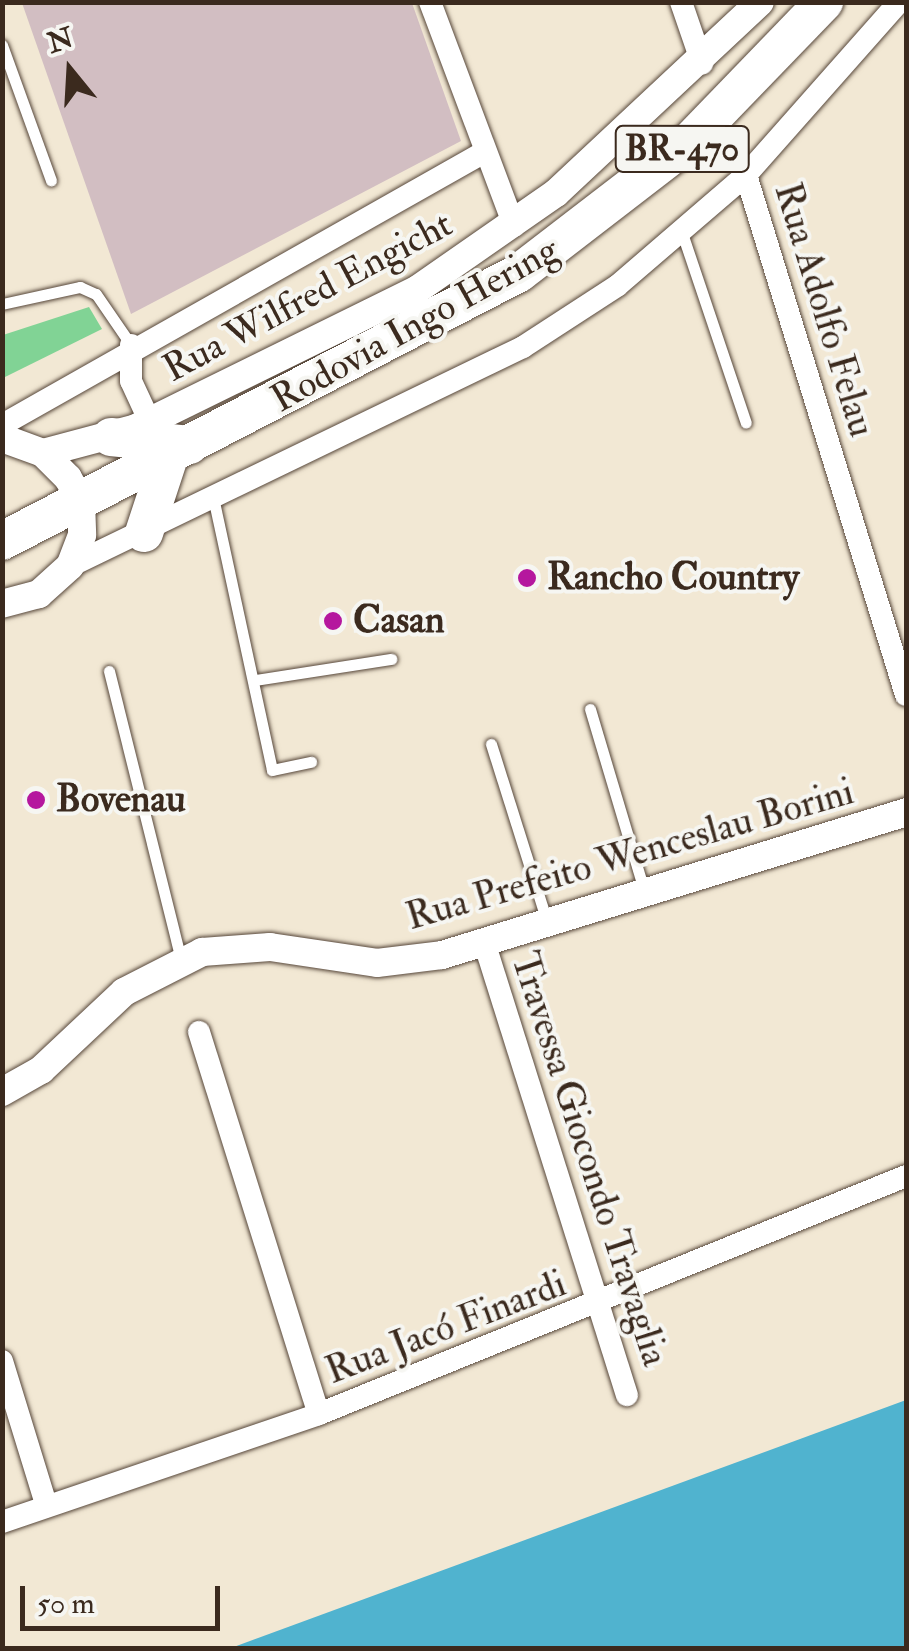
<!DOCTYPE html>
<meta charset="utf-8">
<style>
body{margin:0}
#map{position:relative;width:909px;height:1651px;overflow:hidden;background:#f2e8d4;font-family:"IM FELL Double Pica",serif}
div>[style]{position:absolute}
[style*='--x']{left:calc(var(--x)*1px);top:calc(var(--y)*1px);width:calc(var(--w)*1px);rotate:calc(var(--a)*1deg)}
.industrial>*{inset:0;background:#d2bec2}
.green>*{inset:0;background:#81d395}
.water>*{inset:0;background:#50b3cf}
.roads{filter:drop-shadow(0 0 2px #564639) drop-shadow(0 0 2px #564639)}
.service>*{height:11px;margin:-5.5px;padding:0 5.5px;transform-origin:5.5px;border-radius:5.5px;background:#fff}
.minor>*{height:22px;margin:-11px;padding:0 11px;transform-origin:11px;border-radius:11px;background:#fff}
.tertiary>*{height:28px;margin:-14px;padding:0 14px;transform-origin:14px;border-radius:14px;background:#fff}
.trunk>*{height:38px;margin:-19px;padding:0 19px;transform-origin:19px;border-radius:19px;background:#fff}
.dots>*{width:28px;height:28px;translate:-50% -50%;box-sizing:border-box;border:5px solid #f6f6f2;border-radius:50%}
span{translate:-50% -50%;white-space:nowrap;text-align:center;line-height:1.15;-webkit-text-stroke:8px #f6f6f2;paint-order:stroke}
.shield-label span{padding:2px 8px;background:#f6f6f2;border:2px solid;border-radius:8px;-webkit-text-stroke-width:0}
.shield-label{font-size:35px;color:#3b2a1e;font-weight:700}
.street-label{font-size:38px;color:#3b2a1e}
.poi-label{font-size:38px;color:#3b2a1e;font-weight:700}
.left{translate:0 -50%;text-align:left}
.frame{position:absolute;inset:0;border:5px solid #3b2a1e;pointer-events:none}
.north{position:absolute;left:20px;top:20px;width:100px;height:100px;-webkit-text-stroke:8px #f6f6f2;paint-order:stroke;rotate:342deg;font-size:28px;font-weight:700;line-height:40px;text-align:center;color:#3b2a1e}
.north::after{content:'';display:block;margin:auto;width:35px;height:45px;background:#3b2a1e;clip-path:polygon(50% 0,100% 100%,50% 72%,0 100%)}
.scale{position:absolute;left:20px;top:1586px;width:200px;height:45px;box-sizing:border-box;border:5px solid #3b2a1e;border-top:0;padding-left:12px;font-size:30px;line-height:35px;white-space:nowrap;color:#3b2a1e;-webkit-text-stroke:8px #f6f6f2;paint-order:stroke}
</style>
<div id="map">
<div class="industrial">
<i style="clip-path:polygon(22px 3px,412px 3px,461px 141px,131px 314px)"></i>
</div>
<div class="green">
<i style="clip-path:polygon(89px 307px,102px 329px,3px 378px,3px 335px)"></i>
</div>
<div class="water">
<i style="clip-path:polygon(906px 1400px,906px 1648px,231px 1648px)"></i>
</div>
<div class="roads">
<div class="service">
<i style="--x:2;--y:45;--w:144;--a:70.1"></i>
<i style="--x:682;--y:233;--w:200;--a:71.4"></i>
<i style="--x:2;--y:304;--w:80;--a:-12.3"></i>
<i style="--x:80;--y:287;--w:17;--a:24"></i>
<i style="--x:96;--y:294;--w:62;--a:55.5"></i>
<i style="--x:213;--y:497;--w:279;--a:77.8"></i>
<i style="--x:272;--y:770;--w:40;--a:-12"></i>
<i style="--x:109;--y:671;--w:297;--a:76"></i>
<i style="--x:255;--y:680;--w:138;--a:-8.8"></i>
<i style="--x:590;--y:709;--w:192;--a:73.4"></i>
<i style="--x:491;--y:744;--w:187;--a:72.5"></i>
</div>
<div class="minor">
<i style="--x:430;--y:2;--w:239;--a:69.4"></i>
<i style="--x:681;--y:2;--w:65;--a:71"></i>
<i style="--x:746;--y:175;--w:544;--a:72.9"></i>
<i style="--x:131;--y:345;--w:36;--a:90"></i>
<i style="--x:131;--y:381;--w:60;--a:65.2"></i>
<i style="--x:2;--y:425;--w:550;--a:-29.5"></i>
<i style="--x:70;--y:566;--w:503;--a:-25.8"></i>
<i style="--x:523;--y:347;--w:112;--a:-33"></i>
<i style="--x:617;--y:286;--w:170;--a:-40.7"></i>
<i style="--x:746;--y:175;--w:231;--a:-48.5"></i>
<i style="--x:485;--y:945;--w:472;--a:72.5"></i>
<i style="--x:199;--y:1032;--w:400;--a:72.6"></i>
<i style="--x:2;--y:1361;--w:150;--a:72.9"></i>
<i style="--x:2;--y:1522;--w:335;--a:-18.8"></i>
<i style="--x:319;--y:1414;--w:633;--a:-22.07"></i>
</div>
<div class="tertiary">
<i style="--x:2;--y:438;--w:44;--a:20.1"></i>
<i style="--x:43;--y:453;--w:35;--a:45"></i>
<i style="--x:68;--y:478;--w:26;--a:61"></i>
<i style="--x:81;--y:501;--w:34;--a:88"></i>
<i style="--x:82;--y:535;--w:33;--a:111"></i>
<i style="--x:70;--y:566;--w:42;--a:137.9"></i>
<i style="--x:39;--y:594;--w:38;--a:165"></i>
<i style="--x:43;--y:453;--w:96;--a:-15"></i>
<i style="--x:136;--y:428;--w:314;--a:-26.2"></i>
<i style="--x:418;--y:289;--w:168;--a:-34.8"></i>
<i style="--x:556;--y:193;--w:279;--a:-43.1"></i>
<i style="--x:2;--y:1092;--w:45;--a:-29.4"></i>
<i style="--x:41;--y:1070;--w:114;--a:-43.2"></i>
<i style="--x:124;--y:992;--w:88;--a:-27.1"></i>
<i style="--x:202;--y:952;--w:68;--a:-4.2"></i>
<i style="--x:270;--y:947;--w:108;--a:8.5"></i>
<i style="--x:377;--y:963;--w:65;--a:-7"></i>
<i style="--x:442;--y:955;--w:486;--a:-17.1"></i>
</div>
<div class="trunk">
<i style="--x:111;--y:437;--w:79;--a:5.8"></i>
<i style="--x:144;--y:533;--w:80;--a:-71.8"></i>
<i style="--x:2;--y:541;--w:582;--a:-27.4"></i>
<i style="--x:519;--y:273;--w:213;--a:-37.6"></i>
<i style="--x:688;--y:143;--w:196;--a:-46"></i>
</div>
</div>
<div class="dots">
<i style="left:527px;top:578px;background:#b5179e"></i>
<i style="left:333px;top:621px;background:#b5179e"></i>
<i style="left:36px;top:800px;background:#b5179e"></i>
</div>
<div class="shield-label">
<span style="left:682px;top:149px">BR-470</span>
</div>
<div class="street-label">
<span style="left:308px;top:297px;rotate:-28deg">Rua Wilfred Engicht</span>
<span style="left:824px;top:310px;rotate:73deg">Rua Adolfo Felau</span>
<span style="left:415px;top:325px;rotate:-29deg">Rodovia Ingo Hering</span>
<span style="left:630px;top:855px;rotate:-16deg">Rua Prefeito Wenceslau Borini</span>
<span style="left:589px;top:1159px;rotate:72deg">Travessa Giocondo Travaglia</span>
<span style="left:446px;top:1328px;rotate:-21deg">Rua Jacó Finardi</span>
</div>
<div class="poi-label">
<span class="left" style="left:547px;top:578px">Rancho Country</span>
<span class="left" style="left:353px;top:621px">Casan</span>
<span class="left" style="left:56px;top:800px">Bovenau</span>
</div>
<div class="frame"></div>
<div class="north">N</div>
<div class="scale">50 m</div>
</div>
